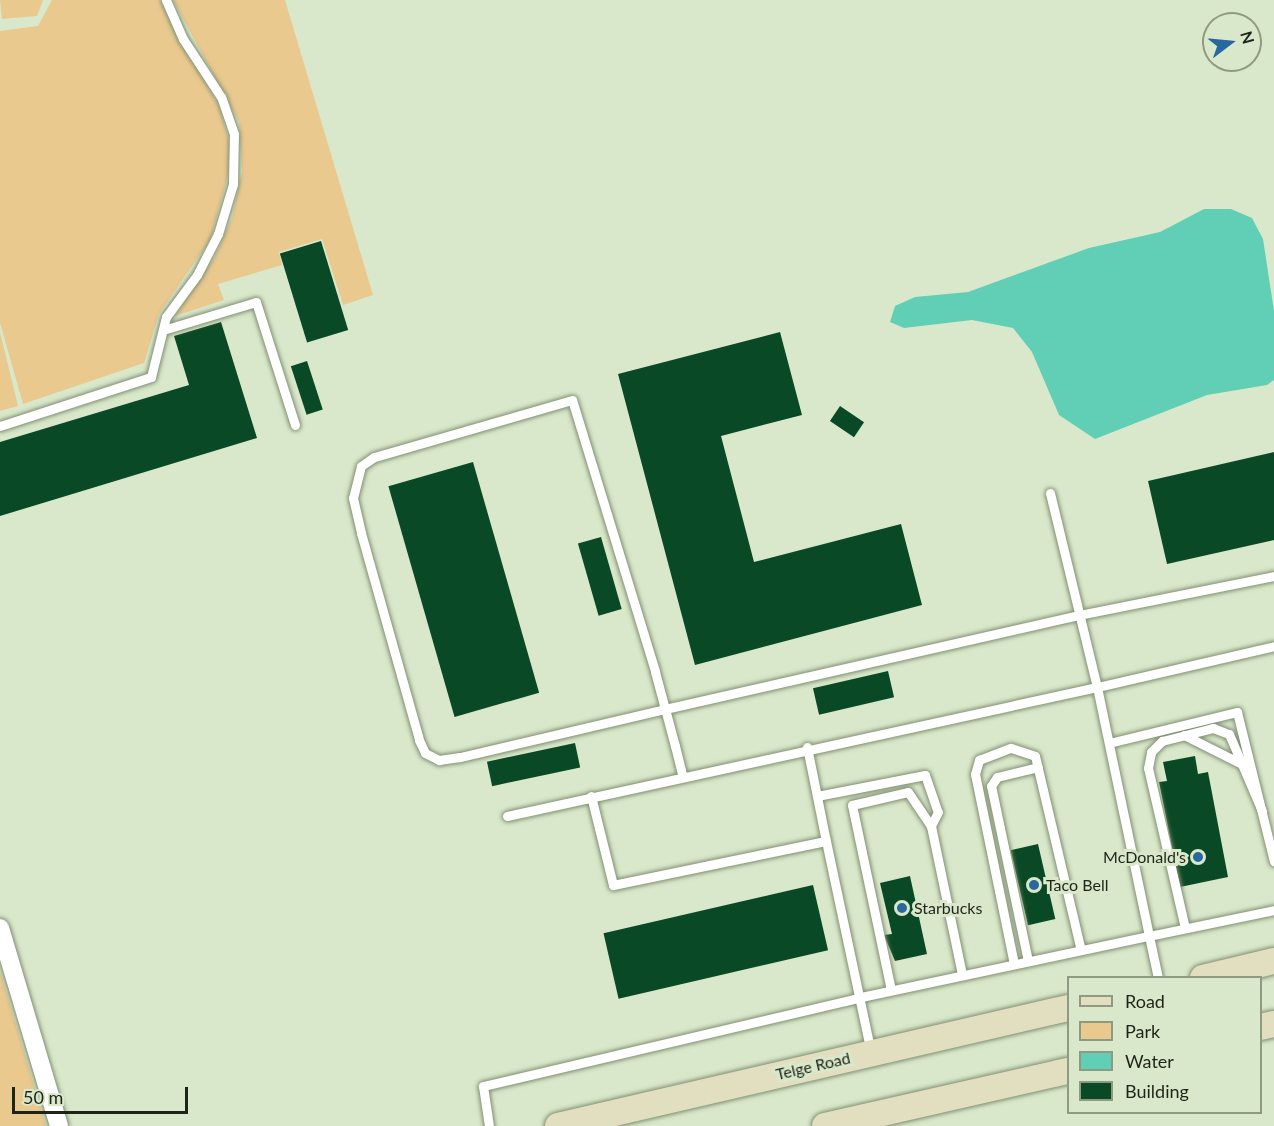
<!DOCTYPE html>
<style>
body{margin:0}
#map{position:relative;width:1274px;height:1126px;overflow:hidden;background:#d9e8ca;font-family:Lato,sans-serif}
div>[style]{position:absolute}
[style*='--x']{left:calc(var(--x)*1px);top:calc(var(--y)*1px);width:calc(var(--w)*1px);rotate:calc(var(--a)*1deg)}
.green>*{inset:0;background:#eac98f}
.water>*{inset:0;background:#61cfb6}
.building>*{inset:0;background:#0a4925;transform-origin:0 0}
.roads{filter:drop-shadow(0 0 2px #818f73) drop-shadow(0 0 2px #818f73)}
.service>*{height:9px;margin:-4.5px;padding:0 4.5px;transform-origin:4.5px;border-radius:4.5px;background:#fff}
.minor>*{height:18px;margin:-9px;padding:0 9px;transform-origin:9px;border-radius:9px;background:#fff}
.secondary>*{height:26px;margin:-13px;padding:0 13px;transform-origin:13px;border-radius:13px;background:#e1dfc0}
.dots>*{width:16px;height:16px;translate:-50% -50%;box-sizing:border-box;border:3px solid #d9e8ca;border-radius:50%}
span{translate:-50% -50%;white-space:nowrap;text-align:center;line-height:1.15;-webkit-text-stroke:6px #d9e8ca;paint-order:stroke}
.poi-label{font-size:16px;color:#1f2419}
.right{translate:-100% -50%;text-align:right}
.left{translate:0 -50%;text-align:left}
.street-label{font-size:16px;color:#1f2419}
.legend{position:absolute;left:1067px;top:976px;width:195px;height:138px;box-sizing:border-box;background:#d9e8ca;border:2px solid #8f9a83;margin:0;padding:8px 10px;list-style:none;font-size:18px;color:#1f2419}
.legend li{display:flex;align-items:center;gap:12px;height:30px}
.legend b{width:30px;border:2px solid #8f9a83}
.north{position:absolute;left:1202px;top:12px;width:60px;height:60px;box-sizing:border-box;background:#d9e8ca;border:2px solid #8f9a83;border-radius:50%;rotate:74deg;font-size:16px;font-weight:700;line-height:24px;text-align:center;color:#1f2419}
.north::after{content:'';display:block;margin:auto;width:21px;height:27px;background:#28689e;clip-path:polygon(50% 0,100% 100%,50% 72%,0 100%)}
.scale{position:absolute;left:12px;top:1087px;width:176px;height:27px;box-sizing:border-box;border:3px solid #1f2419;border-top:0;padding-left:8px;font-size:18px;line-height:21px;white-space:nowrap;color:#1f2419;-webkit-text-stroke:4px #d9e8ca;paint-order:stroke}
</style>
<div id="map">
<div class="green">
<i style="clip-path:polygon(0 0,43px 0,37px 16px,2px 19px)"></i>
<i style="clip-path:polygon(52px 0,160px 0,220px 108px,230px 145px,228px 176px,210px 240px,159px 314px,144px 363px,23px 404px,0 323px,0 31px,38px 26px)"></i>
<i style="clip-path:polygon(173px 0,285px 0,373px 295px,343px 305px,322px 239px,279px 252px,282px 265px,218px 284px,224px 300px,175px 316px,215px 257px,232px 218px,242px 171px,239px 122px)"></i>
<i style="clip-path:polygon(0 332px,18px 406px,0 411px)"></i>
<i style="clip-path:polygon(0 971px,4px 984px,46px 1126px,0 1126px)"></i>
</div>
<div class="water">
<i style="clip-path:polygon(1204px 209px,1231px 209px,1252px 218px,1263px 239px,1274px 311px,1274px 380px,1267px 385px,1207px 395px,1095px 439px,1059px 415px,1032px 352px,1013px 328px,972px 320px,904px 328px,890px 322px,895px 306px,915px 297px,968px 292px,1089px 248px,1160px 232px)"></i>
</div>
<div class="building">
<i style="left:321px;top:241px;width:93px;height:43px;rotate:73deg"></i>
<i style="clip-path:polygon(221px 322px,257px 438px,0 516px,0 442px,189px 385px,174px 336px)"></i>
<i style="clip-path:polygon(780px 332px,802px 415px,721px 436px,754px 562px,901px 524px,922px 605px,695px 665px,618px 374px)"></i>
<i style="left:307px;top:361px;width:51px;height:17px;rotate:72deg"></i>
<i style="left:840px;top:406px;width:29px;height:18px;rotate:34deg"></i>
<i style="clip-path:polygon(1274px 452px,1274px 540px,1167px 564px,1148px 481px)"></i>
<i style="left:473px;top:462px;width:240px;height:88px;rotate:74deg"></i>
<i style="left:601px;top:537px;width:75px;height:24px;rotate:74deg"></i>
<i style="left:888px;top:671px;width:27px;height:77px;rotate:77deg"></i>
<i style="left:575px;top:743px;width:25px;height:90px;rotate:78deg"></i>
<i style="clip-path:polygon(1195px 756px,1198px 774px,1208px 772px,1228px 877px,1180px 887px,1159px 782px,1167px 781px,1163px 762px)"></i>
<i style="left:1038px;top:844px;width:77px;height:28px;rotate:77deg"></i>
<i style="clip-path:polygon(910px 876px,927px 954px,895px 961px,884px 935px,892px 934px,880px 883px)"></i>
<i style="left:813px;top:885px;width:67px;height:215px;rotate:77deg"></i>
</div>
<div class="roads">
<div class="service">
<i style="--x:163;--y:330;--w:97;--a:-16.8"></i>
<i style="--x:256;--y:302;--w:129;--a:72.4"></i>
<i style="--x:0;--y:426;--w:159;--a:-18"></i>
<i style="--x:151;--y:377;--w:62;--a:-76"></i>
<i style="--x:166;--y:317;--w:52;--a:-53.6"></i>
<i style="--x:197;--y:275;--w:46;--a:-62.9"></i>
<i style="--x:218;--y:234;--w:52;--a:-73.3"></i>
<i style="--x:233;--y:184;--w:50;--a:-88.9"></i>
<i style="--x:234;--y:134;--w:39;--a:-109"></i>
<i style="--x:221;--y:97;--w:69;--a:-123.2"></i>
<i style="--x:183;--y:39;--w:43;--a:-113.6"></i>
<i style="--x:1050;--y:493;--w:200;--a:76.4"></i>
<i style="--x:1097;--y:687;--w:182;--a:-13"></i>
<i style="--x:1184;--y:735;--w:63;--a:26.6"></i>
<i style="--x:1109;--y:743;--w:132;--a:-13.6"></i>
<i style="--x:1237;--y:712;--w:154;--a:76.1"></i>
<i style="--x:807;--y:747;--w:96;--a:78.6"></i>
<i style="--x:682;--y:774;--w:29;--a:-104"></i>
<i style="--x:675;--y:746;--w:38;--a:-105"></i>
<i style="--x:665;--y:709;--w:39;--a:-105"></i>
<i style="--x:655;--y:671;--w:283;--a:-107"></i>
<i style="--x:572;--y:400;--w:206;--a:163.9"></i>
<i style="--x:374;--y:457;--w:16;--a:145"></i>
<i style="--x:361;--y:466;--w:33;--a:104"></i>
<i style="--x:353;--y:498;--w:36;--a:77"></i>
<i style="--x:361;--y:533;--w:215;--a:74.3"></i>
<i style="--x:419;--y:740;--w:14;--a:65"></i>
<i style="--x:425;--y:753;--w:16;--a:27"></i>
<i style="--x:439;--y:760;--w:21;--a:-8"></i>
<i style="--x:460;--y:757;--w:211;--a:-13.2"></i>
<i style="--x:665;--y:709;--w:425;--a:-12.8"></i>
<i style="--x:1079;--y:615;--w:199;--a:-11.3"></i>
<i style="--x:591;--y:796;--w:92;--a:76.1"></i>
<i style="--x:613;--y:885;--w:217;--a:-11.7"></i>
<i style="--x:826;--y:841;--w:216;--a:78"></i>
<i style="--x:817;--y:796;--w:110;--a:-11"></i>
<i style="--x:925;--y:775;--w:39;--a:71"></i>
<i style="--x:938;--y:812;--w:16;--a:117"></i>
<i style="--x:507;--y:816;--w:604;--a:-12.33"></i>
<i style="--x:1097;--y:687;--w:254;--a:78.2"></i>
<i style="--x:1149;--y:936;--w:128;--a:-11.7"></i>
<i style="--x:1185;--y:928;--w:164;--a:-103"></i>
<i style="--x:1148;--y:768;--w:16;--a:-79"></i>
<i style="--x:1151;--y:752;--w:16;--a:-45"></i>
<i style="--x:1162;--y:741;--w:53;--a:-14.3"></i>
<i style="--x:1213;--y:728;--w:17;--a:21"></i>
<i style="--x:1229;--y:734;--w:84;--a:66.8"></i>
<i style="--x:1028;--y:961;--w:179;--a:-101.9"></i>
<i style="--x:991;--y:786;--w:11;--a:-56"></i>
<i style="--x:997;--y:777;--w:42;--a:-13.7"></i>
<i style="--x:1014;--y:964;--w:194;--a:-101.6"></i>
<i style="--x:975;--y:774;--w:15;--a:-74"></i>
<i style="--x:979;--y:760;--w:34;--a:-21"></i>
<i style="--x:1011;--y:748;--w:25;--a:18"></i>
<i style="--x:1035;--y:756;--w:199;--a:76.7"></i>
<i style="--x:891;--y:990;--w:189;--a:-101.9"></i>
<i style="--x:852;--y:805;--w:57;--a:-13.1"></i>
<i style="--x:908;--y:792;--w:41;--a:55.9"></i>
<i style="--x:931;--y:826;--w:152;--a:78.2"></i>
<i style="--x:489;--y:1126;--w:40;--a:-98.5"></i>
<i style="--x:483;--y:1086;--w:388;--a:-13.2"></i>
<i style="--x:861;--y:997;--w:294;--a:-12"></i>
<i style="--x:1149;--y:936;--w:43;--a:77.9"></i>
</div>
<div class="minor">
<i style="--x:0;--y:928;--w:207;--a:73.4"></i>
</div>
<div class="secondary">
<i style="--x:1203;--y:978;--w:73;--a:-13.5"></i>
<i style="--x:1260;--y:1027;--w:14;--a:-12"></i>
<i style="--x:558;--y:1126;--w:523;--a:-13.03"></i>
<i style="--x:825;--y:1126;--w:249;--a:-12.8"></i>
</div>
</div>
<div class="dots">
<i style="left:1198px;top:857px;background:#28689e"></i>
<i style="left:1034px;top:885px;background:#28689e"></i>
<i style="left:902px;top:908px;background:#28689e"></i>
</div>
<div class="poi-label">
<span class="right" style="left:1186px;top:857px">McDonald's</span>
<span class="left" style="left:1046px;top:885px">Taco Bell</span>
<span class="left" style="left:914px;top:908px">Starbucks</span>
</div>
<div class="street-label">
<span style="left:813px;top:1066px;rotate:-13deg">Telge Road</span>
</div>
<ul class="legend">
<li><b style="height:8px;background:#e1dfc0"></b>Road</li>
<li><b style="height:16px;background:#eac98f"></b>Park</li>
<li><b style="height:16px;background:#61cfb6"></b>Water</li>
<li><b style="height:16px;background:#0a4925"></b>Building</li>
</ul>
<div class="north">N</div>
<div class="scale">50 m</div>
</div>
